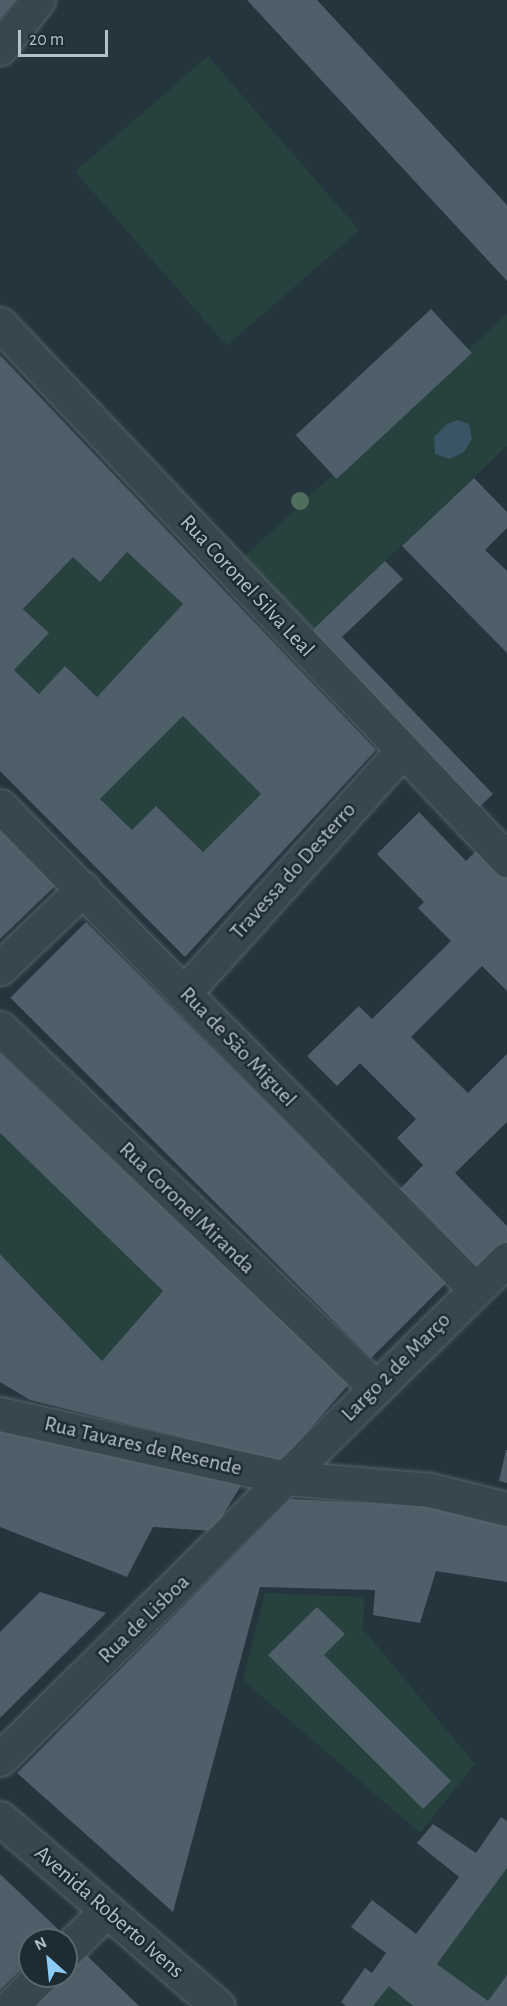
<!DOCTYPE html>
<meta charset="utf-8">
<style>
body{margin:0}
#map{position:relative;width:507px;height:2006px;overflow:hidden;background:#24353e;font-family:"Alegreya Sans",sans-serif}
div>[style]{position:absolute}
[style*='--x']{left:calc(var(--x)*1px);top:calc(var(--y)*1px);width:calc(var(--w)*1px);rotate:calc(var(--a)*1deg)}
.green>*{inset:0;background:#27413e;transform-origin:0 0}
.water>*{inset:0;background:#395465}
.building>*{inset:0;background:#4e5f69;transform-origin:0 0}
.roads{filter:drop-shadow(0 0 2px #56636c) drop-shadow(0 0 2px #56636c)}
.minor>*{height:33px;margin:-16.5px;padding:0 16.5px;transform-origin:16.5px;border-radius:16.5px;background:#38464e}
.trees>*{width:18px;height:18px;margin:-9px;border-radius:50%;background:#4f6f5c}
span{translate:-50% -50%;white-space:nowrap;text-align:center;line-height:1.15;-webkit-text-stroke:5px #1d2b33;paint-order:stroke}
.street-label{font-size:22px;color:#b4c0c9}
.north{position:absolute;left:18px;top:1928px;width:60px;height:60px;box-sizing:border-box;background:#1d2b33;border:2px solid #59676f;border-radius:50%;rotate:333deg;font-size:16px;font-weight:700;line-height:24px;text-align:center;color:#b4c0c9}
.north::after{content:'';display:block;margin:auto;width:21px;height:27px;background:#8ccbf6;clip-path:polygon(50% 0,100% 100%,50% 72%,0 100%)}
.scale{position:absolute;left:18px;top:30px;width:90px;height:27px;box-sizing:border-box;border:3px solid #b4c0c9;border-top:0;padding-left:8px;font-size:18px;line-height:21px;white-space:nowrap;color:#b4c0c9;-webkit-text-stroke:4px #1d2b33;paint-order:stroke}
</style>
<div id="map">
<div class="green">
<i style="left:208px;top:56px;width:231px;height:176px;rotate:49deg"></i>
<i style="clip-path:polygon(507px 314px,507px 446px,305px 637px,236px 564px)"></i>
<i style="clip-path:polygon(127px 552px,183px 604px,97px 697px,65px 666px,39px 694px,14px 670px,48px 633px,23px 609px,73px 557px,100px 582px)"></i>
<i style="clip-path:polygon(183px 716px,261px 794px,203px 852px,157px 806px,132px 830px,100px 799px)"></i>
<i style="clip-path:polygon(0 1133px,163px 1291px,102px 1361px,0 1254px)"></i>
<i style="clip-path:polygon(265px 1593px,365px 1597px,363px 1629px,475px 1764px,420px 1833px,243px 1680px)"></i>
<i style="clip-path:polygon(507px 1868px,507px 1975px,488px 2001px,437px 1964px)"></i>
<i style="clip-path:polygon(389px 1986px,413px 2006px,373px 2006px)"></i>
</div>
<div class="water">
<i style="clip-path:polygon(458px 420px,469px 424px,472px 439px,464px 452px,450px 459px,435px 454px,434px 437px,447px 424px)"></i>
</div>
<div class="building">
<i style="clip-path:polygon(0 0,16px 0,0 19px)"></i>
<i style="clip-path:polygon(247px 0,317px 0,507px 205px,507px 281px)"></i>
<i style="left:431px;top:309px;width:60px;height:185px;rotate:47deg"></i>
<i style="clip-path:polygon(evenodd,0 355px,376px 750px,185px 957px,0 771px,0 355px,127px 552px,183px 604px,97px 697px,65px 666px,39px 694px,14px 670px,49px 633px,23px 609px,73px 557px,100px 582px,127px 552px,0 355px,183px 716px,261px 794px,203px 852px,156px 806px,132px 830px,100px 799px,183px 716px)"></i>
<i style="clip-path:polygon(474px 478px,507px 512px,507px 528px,485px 550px,507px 571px,507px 653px,402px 546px)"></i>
<i style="clip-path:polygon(385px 561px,403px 579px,342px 637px,493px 794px,474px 812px,305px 637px)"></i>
<i style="clip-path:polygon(419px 812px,466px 861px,478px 849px,507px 878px,507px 991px,482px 966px,411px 1037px,468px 1093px,507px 1054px,507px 1122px,455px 1173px,507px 1226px,507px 1244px,473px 1278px,392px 1197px,423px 1165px,397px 1138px,416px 1119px,360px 1063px,337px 1086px,307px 1056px,359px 1006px,372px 1019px,451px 941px,418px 908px,424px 902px,377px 854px)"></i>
<i style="clip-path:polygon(0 830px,55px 886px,0 939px)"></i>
<i style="left:86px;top:922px;width:510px;height:107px;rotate:45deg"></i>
<i style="clip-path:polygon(0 1053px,349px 1384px,281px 1462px,30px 1400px,0 1382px,0 1254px,102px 1361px,163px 1291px,0 1133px)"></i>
<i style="clip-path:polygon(0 1424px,242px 1484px,213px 1531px,153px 1527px,127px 1577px,0 1527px)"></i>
<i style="clip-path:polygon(506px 1450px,507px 1450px,507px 1483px,499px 1481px)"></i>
<i style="clip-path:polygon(290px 1499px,427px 1506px,507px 1526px,507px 1582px,436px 1571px,420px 1623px,373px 1615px,375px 1590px,260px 1587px,173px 1912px,17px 1773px)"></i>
<i style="clip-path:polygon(40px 1592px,106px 1613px,0 1718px,0 1632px)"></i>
<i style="clip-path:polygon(317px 1607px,345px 1634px,324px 1655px,451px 1781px,423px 1809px,268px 1655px)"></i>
<i style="clip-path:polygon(501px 1817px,507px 1821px,507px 1868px,437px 1964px,488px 2001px,507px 1975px,507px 2006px,413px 2006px,389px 1986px,373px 2006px,346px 2006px,341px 2002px,365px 1968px,372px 1973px,386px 1953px,351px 1927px,372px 1900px,416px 1934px,459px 1877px,417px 1843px,433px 1824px,476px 1853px)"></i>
<i style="clip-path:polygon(0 1874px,61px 1932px,52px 1940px,30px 1940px,30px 1961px,0 1990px)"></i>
<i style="clip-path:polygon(80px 1949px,139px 2006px,21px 2006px,52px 1976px,66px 1976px,66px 1962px)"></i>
</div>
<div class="roads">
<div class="minor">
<i style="--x:0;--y:48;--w:61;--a:-51.6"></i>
<i style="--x:0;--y:324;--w:738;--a:46.59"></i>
<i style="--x:0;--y:806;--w:677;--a:45.48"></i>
<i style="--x:0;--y:968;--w:115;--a:-43.6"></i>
<i style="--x:185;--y:992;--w:324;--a:-48"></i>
<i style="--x:0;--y:1028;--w:519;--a:43.75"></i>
<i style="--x:0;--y:1414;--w:294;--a:12.6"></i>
<i style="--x:287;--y:1478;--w:144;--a:4.8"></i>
<i style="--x:430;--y:1490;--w:79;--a:13.9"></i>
<i style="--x:0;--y:1759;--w:712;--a:-44.6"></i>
<i style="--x:0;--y:1818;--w:288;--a:40.8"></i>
<i style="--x:66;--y:1951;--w:58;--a:-45"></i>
<i style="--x:11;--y:2006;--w:42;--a:-45"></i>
</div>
</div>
<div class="trees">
<i style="left:300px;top:501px"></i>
</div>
<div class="street-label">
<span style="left:247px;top:586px;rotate:47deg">Rua Coronel Silva Leal</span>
<span style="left:293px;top:871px;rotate:-48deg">Travessa do Desterro</span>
<span style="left:238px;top:1047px;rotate:46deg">Rua de São Miguel</span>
<span style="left:187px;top:1208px;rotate:44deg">Rua Coronel Miranda</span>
<span style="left:396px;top:1367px;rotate:-45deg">Largo 2 de Março</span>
<span style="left:143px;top:1446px;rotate:13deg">Rua Tavares de Resende</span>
<span style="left:144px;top:1619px;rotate:-44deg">Rua de Lisboa</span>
<span style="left:109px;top:1912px;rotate:41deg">Avenida Roberto Ivens</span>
</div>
<div class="north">N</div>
<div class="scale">20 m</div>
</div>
